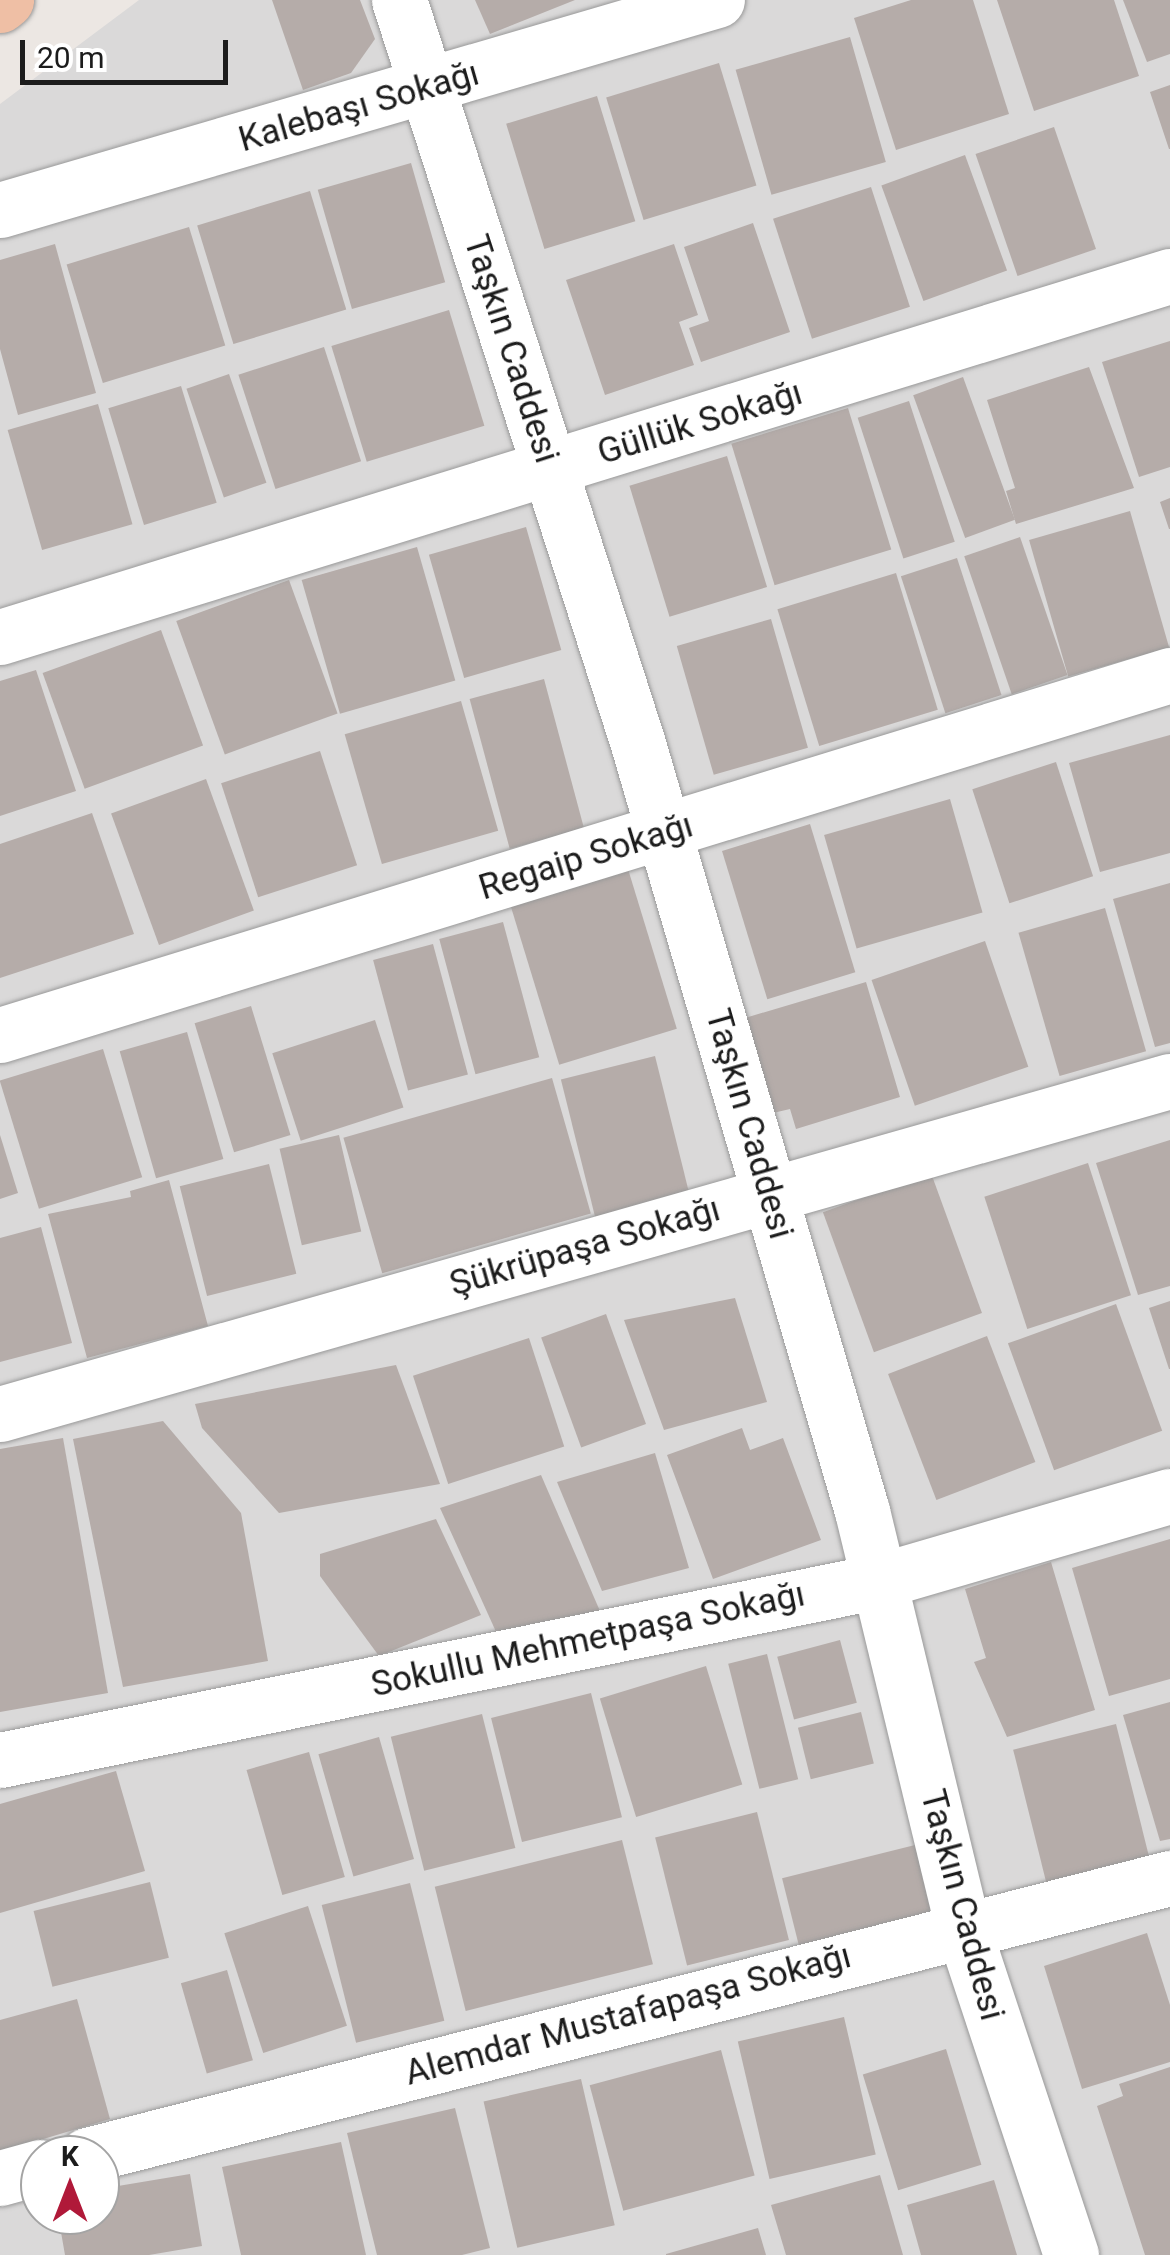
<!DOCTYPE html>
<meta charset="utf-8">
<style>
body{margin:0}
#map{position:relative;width:1170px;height:2255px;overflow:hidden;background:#ece7e3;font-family:Roboto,sans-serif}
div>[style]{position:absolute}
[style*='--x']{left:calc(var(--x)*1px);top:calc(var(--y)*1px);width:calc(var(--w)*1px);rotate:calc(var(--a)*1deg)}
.residential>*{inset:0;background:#dad9d9}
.building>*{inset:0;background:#b5aca9;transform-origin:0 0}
.roads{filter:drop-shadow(0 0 2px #999) drop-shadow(0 0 2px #999)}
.minor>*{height:55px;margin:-27.5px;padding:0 27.5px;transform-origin:27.5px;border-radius:27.5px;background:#fff}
.major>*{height:55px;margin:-27.5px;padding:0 27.5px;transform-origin:27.5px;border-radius:27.5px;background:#efbfa5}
span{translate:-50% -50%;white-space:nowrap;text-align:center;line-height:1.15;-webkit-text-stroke:8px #fff;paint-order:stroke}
.street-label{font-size:35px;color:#1c1c1c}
.north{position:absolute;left:20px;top:2135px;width:100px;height:100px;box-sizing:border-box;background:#fff;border:2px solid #a4a4a4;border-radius:50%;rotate:0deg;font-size:28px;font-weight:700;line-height:40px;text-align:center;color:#1c1c1c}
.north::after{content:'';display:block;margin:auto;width:35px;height:45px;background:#b01939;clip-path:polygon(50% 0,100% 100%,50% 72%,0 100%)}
.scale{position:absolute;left:20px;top:40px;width:208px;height:45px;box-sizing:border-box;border:5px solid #1c1c1c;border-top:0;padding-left:12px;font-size:30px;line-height:35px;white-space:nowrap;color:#1c1c1c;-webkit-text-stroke:8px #fff;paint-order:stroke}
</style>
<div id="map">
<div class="residential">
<i style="clip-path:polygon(evenodd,139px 0,1170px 0,1170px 2255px,0 2255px,0 104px,139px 0,40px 2155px,100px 2155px,100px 2215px,40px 2215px,40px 2155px)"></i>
</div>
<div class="building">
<i style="clip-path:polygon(272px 0,360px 0,375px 39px,351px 73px,303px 90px)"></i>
<i style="clip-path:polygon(475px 0,575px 0,490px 34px)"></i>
<i style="clip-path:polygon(911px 0,973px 0,1009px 114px,896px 150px,854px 18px)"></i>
<i style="clip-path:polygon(997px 0,1114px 0,1139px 76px,1034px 111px)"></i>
<i style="clip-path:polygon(1123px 0,1170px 0,1170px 54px,1147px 62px)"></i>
<i style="left:850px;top:37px;width:130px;height:119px;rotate:74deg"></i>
<i style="left:719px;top:63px;width:128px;height:118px;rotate:73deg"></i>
<i style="clip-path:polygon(1170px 85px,1170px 149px,1169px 149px,1150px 92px)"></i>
<i style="left:597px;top:96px;width:131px;height:95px;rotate:73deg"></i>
<i style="left:1054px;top:127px;width:129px;height:83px;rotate:71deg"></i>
<i style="left:965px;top:155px;width:123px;height:89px;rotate:70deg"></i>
<i style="left:411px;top:163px;width:124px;height:97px;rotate:74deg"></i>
<i style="left:871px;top:187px;width:126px;height:103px;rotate:72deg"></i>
<i style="left:310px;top:191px;width:124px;height:118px;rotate:73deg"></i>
<i style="clip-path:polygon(753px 223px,790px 332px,701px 362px,689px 328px,709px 321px,684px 247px)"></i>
<i style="left:189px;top:227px;width:124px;height:128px;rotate:73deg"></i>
<i style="clip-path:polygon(55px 244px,96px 393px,18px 415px,0 349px,0 260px)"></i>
<i style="clip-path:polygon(674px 244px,698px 315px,679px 322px,694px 365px,605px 395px,566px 280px)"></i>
<i style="left:449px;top:310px;width:121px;height:123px;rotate:73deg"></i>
<i style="clip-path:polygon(1170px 341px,1170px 467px,1139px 477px,1102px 362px)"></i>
<i style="left:324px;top:347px;width:120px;height:90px;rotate:72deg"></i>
<i style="clip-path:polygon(1089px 367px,1134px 488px,1016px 524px,1006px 491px,1015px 488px,987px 400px)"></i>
<i style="left:229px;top:374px;width:115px;height:45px;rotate:71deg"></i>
<i style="left:963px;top:377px;width:152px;height:53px;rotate:70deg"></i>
<i style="left:181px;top:386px;width:122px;height:76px;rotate:73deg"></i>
<i style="left:909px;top:401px;width:148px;height:54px;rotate:72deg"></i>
<i style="left:98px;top:404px;width:125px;height:94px;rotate:74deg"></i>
<i style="left:848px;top:408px;width:148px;height:122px;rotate:73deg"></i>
<i style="left:727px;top:456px;width:137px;height:102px;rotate:73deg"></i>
<i style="clip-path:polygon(1170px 498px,1170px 529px,1169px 529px,1160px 502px)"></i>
<i style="left:1130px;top:511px;width:142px;height:105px;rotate:74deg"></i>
<i style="left:526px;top:527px;width:128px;height:101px;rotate:74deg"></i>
<i style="left:1020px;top:537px;width:146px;height:59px;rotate:71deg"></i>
<i style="left:417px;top:547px;width:139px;height:120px;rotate:74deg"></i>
<i style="left:957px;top:558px;width:144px;height:59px;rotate:72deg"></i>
<i style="left:896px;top:573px;width:143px;height:124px;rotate:73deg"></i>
<i style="left:289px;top:580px;width:142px;height:120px;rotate:70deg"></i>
<i style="left:771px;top:619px;width:134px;height:98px;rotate:74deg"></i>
<i style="left:161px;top:630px;width:123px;height:126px;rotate:70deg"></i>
<i style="clip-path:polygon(36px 670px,76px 791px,0 816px,0 681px)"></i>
<i style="left:544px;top:679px;width:155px;height:77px;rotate:75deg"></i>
<i style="left:461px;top:701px;width:135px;height:121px;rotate:74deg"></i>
<i style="clip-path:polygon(1170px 735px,1170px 853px,1100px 872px,1069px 763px)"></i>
<i style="left:320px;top:751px;width:120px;height:104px;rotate:72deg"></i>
<i style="left:1056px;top:762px;width:120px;height:88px;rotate:72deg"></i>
<i style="left:206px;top:779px;width:140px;height:101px;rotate:70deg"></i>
<i style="left:950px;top:799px;width:118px;height:131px;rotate:74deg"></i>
<i style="clip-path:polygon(92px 813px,134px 934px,0 978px,0 844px)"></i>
<i style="left:810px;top:824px;width:155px;height:92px;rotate:73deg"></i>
<i style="left:628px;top:869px;width:167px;height:123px;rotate:73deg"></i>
<i style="clip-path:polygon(1170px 883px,1170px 1043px,1155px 1047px,1113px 899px)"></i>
<i style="left:1105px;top:908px;width:149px;height:90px;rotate:74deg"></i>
<i style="left:503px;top:922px;width:140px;height:66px;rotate:75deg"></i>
<i style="left:985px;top:941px;width:133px;height:120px;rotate:71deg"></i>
<i style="left:433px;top:944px;width:135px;height:62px;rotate:75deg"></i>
<i style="clip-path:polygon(866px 982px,900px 1097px,796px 1129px,790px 1109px,773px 1113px,745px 1018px)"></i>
<i style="left:251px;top:1006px;width:135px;height:59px;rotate:73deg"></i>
<i style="left:375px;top:1020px;width:92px;height:108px;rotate:72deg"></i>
<i style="left:187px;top:1032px;width:132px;height:70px;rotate:74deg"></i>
<i style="left:103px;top:1049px;width:134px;height:108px;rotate:73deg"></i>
<i style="left:655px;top:1056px;width:144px;height:97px;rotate:76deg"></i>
<i style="left:552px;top:1078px;width:141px;height:217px;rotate:74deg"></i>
<i style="clip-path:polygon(0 1135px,18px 1193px,0 1199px)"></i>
<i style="left:339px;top:1135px;width:99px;height:61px;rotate:77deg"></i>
<i style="clip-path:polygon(1170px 1140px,1170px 1286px,1138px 1295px,1096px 1163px)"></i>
<i style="left:1088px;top:1163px;width:139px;height:109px;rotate:72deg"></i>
<i style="left:269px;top:1164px;width:113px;height:92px;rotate:76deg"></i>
<i style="left:931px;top:1173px;width:149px;height:115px;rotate:70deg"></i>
<i style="clip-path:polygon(169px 1180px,208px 1326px,87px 1358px,48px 1214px,131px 1197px,130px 1191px)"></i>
<i style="clip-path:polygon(41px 1227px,72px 1343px,0 1362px,0 1238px)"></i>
<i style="clip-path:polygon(735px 1298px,767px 1402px,664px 1430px,624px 1320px)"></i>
<i style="clip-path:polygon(1170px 1301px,1170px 1369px,1169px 1369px,1149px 1308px)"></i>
<i style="left:1116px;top:1304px;width:135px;height:115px;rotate:70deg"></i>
<i style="left:606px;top:1314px;width:117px;height:69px;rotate:70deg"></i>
<i style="left:987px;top:1336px;width:135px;height:106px;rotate:69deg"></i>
<i style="left:529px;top:1338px;width:114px;height:122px;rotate:72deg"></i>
<i style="clip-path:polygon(396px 1365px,440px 1484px,279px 1513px,202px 1428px,195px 1404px)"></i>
<i style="clip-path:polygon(163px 1421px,241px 1513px,268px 1661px,123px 1687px,73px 1439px)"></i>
<i style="clip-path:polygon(742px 1428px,750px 1450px,783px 1438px,821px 1540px,713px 1579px,667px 1455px)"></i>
<i style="clip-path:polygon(63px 1438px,108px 1693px,0 1712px,0 1449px)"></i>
<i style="clip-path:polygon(655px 1453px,689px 1568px,602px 1591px,557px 1482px)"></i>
<i style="clip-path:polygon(541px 1475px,603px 1618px,502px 1645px,440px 1508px)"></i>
<i style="clip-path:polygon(436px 1519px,481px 1615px,379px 1656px,320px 1576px,320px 1554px)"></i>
<i style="clip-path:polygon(1170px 1539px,1170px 1679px,1109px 1696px,1072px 1568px)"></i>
<i style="clip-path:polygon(1051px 1562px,1095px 1710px,1007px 1737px,974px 1662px,986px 1658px,965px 1589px)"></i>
<i style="left:840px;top:1640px;width:65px;height:65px;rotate:75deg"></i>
<i style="left:767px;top:1654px;width:129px;height:40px;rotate:76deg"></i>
<i style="left:706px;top:1666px;width:124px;height:111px;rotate:73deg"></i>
<i style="left:591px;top:1693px;width:128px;height:103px;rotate:76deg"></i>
<i style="clip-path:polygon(1170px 1702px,1170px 1839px,1160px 1841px,1123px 1715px)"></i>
<i style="left:861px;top:1712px;width:53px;height:65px;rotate:76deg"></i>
<i style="left:482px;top:1714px;width:138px;height:94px;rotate:76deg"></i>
<i style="left:1116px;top:1724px;width:147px;height:106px;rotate:76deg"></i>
<i style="left:379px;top:1737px;width:127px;height:63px;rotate:74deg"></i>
<i style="left:309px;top:1752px;width:130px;height:65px;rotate:74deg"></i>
<i style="clip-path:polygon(116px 1771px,145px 1871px,0 1913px,0 1804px)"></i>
<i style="left:757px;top:1812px;width:132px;height:105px;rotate:76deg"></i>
<i style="left:622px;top:1840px;width:128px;height:193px;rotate:76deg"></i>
<i style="left:915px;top:1845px;width:77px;height:137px;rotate:76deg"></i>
<i style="left:150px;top:1882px;width:78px;height:120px;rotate:76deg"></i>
<i style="left:410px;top:1883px;width:142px;height:91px;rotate:76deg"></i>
<i style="left:308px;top:1906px;width:126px;height:88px;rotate:72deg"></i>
<i style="clip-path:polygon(1147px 1933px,1170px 2005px,1170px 2062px,1082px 2089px,1044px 1966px)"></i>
<i style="left:227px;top:1970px;width:94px;height:48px;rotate:74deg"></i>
<i style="clip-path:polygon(77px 1999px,110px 2119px,0 2152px,0 2020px)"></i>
<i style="left:844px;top:2017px;width:141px;height:109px;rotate:77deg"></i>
<i style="left:946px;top:2049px;width:121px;height:87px;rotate:73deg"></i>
<i style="left:721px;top:2050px;width:130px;height:136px;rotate:75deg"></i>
<i style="clip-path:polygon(1170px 2067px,1170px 2255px,1145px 2255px,1097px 2106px,1123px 2096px,1119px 2084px)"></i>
<i style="left:581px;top:2079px;width:150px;height:100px;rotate:77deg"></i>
<i style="clip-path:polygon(455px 2108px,490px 2248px,462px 2255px,377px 2255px,347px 2133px)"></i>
<i style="clip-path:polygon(341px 2142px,366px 2255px,241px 2255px,222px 2167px)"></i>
<i style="clip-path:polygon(190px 2174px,202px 2246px,149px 2255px,65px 2255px,58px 2215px,100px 2215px,100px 2189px)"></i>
<i style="clip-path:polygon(880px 2175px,903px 2255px,786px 2255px,771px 2205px)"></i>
<i style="clip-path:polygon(994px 2180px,1017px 2255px,921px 2255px,907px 2205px)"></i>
<i style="clip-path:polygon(758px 2228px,766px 2255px,666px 2255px,666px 2254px)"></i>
</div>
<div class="roads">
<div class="minor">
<i style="--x:399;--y:0;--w:781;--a:72.19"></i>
<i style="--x:638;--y:744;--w:799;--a:73.72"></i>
<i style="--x:862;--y:1511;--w:429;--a:76.4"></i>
<i style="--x:963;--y:1928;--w:344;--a:71.7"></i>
<i style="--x:0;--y:210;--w:747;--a:-16.32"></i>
<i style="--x:0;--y:637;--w:1224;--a:-17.15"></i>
<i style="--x:0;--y:1035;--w:1224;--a:-17.1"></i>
<i style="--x:0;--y:1414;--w:1216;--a:-15.89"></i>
<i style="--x:0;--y:1760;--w:897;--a:-11.51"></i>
<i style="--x:879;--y:1581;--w:303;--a:-16.3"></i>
<i style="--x:87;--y:2155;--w:1118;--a:-14.35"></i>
<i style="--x:0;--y:2178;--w:41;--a:-15.4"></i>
</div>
<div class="major">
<i style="--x:0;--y:5;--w:8;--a:-40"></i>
</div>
</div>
<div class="street-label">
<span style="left:359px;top:107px;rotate:-16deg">Kalebaşı Sokağı</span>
<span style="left:511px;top:349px;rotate:72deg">Taşkın Caddesi</span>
<span style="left:700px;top:423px;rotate:-17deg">Güllük Sokağı</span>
<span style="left:586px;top:857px;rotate:-17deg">Regaip Sokağı</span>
<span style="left:749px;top:1124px;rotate:74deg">Taşkın Caddesi</span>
<span style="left:585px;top:1247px;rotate:-16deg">Şükrüpaşa Sokağı</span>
<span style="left:588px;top:1640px;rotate:-12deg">Sokullu Mehmetpaşa Sokağı</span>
<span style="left:962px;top:1905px;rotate:75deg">Taşkın Caddesi</span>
<span style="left:628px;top:2015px;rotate:-15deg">Alemdar Mustafapaşa Sokağı</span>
</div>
<div class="north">K</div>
<div class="scale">20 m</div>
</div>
